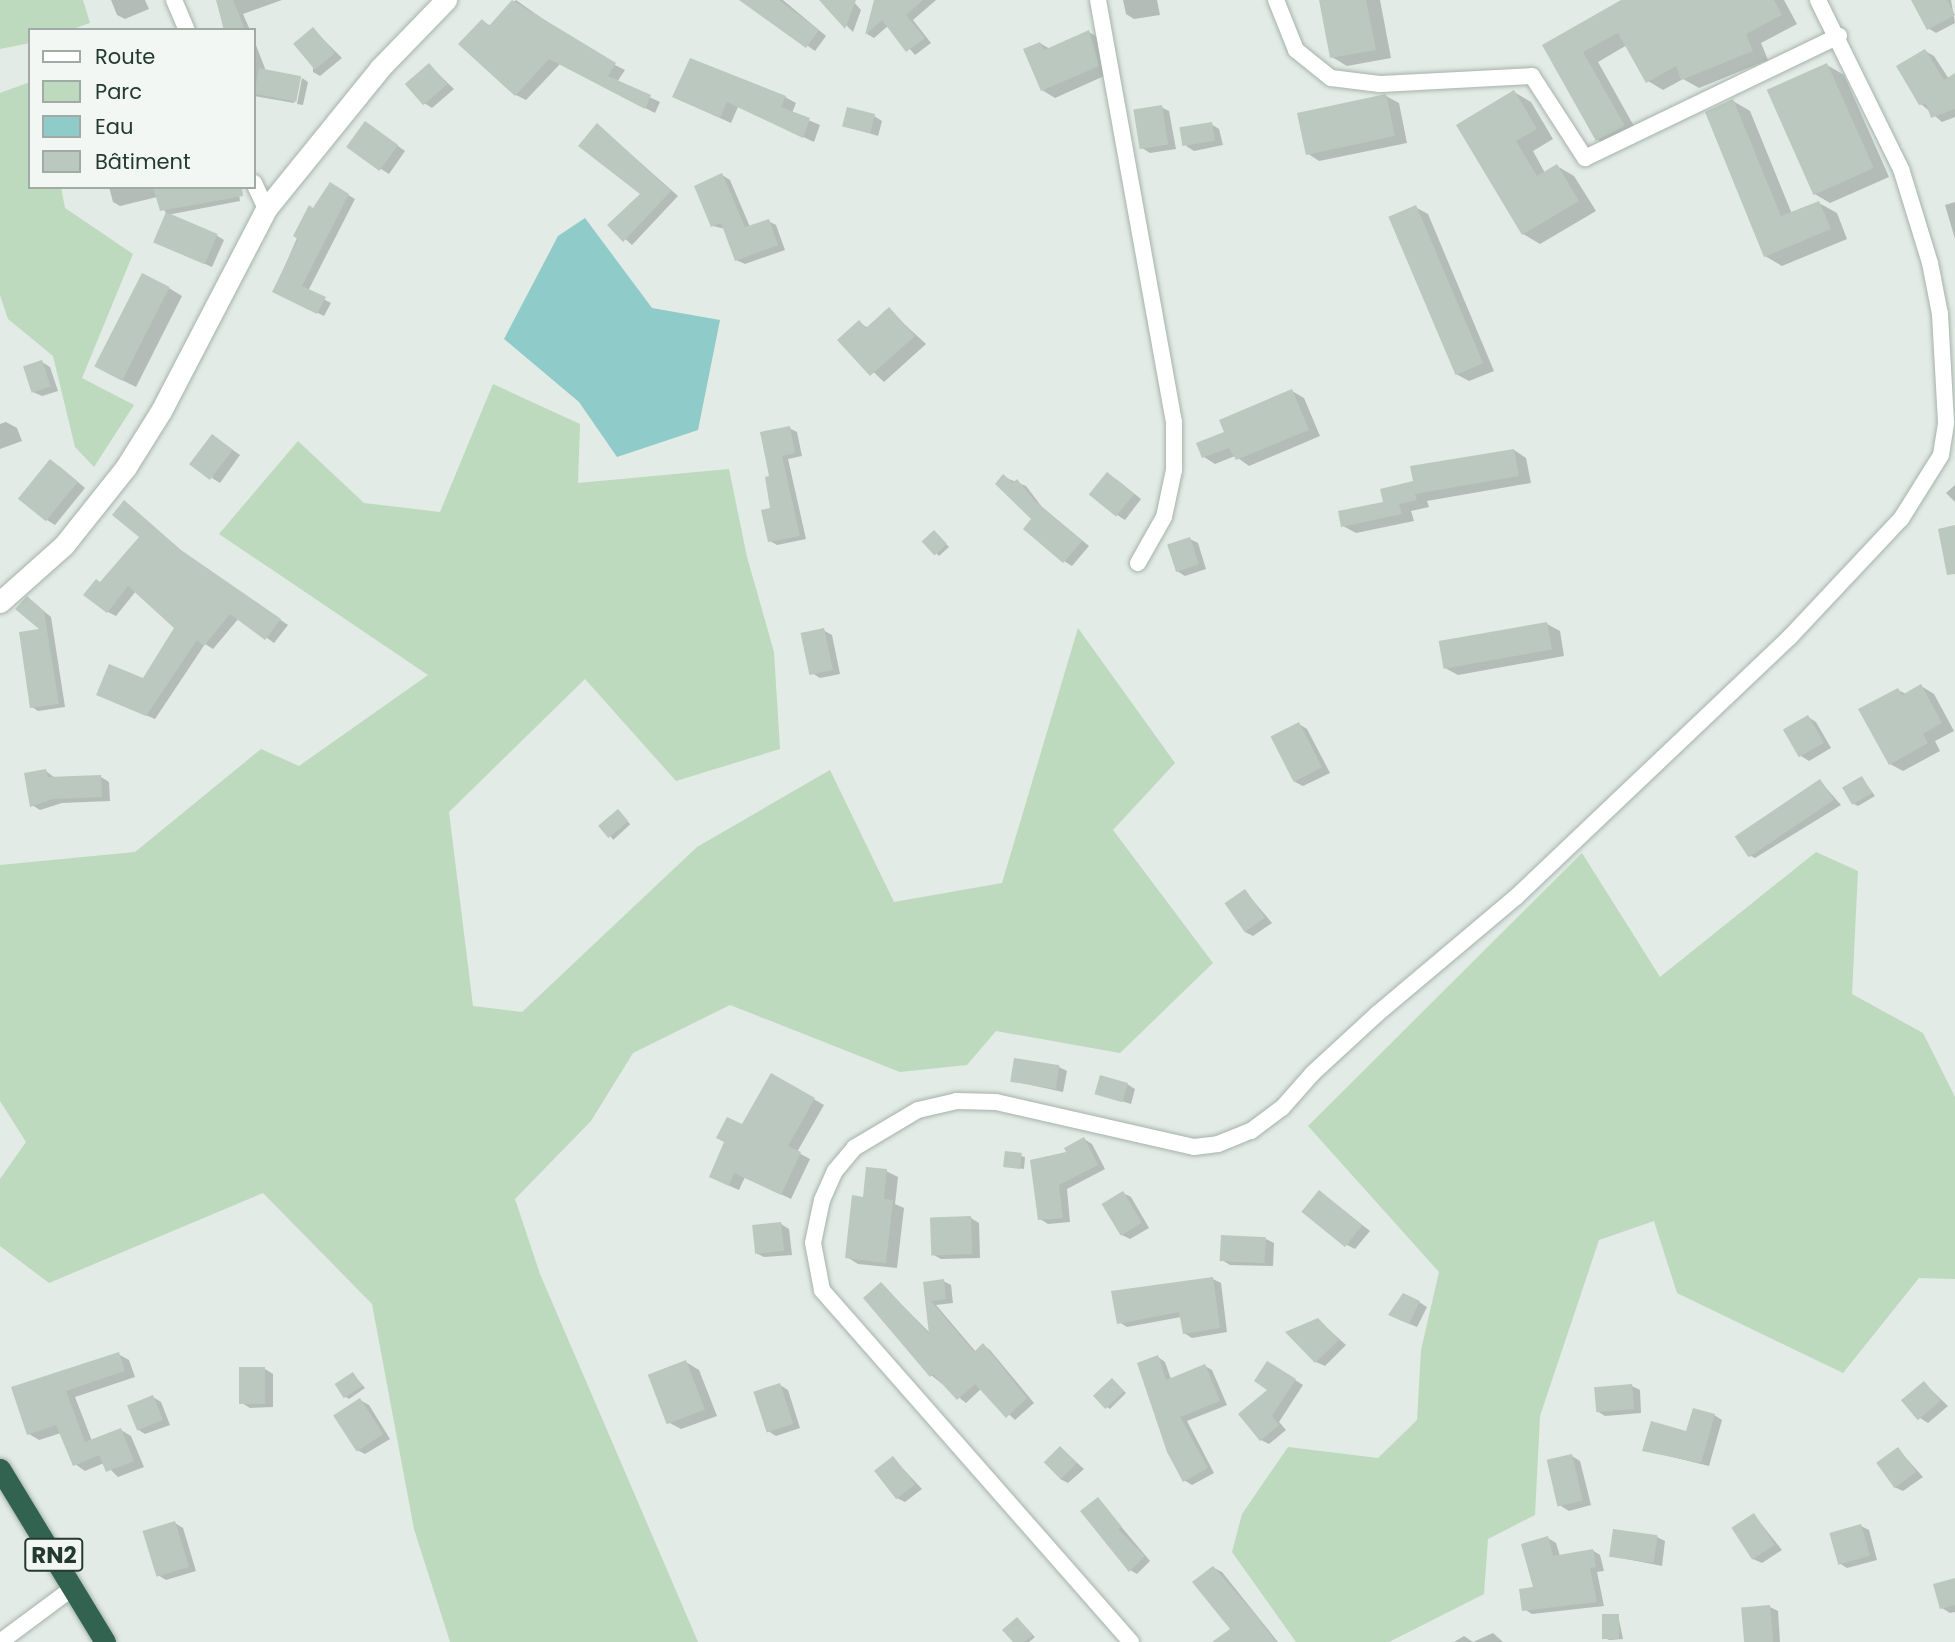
<!DOCTYPE html>
<meta charset="utf-8">
<style>
body{margin:0}
#map{position:relative;width:1955px;height:1642px;overflow:hidden;background:#e2ebe5;font-family:Poppins,sans-serif}
div>[style]{position:absolute}
[style*='--x']{left:calc(var(--x)*1px);top:calc(var(--y)*1px);width:calc(var(--w)*1px);rotate:calc(var(--a)*1deg)}
.green>*{inset:0;background:#bddabf}
.water>*{inset:0;background:#8fcbc8}
.shadow>*{inset:0;background:#0003;transform-origin:0 0}
.building>*{inset:0;background:#bac8c0;transform-origin:0 0}
.roads{filter:drop-shadow(0 0 2px #a5b2ab) drop-shadow(0 0 2px #a5b2ab)}
.street>*{height:16px;margin:-8px;padding:0 8px;transform-origin:8px;border-radius:8px;background:#fff}
.secondary>*{height:21px;margin:-10.5px;padding:0 10.5px;transform-origin:10.5px;border-radius:10.5px;background:#fff}
.highway>*{height:21px;margin:-10.5px;padding:0 10.5px;transform-origin:10.5px;border-radius:10.5px;background:#326350}
span{translate:-50% -50%;white-space:nowrap;text-align:center;line-height:1.15;-webkit-text-stroke:6px #f2f7f4;paint-order:stroke}
.shield-label span{padding:2px 5px;background:#f2f7f4;border:2px solid;border-radius:5px;-webkit-text-stroke-width:0}
.shield-label{font-size:23px;color:#243a30;font-weight:700}
.legend{position:absolute;left:28px;top:28px;width:228px;height:161px;box-sizing:border-box;background:#f2f7f4;border:2px solid #a0aba6;margin:0;padding:9px 12px;list-style:none;font-size:21px;color:#243a30}
.legend li{display:flex;align-items:center;gap:14px;height:35px}
.legend b{width:35px;border:2px solid #a0aba6}
</style>
<div id="map">
<div class="green">
<i style="clip-path:polygon(0 0,83px 0,90px 23px,70px 30px,30px 30px,30px 43px,0 49px)"></i>
<i style="clip-path:polygon(30px 82px,30px 187px,61px 187px,65px 208px,133px 254px,82px 378px,134px 405px,94px 467px,75px 447px,53px 356px,8px 319px,0 295px,0 93px)"></i>
<i style="clip-path:polygon(493px 384px,580px 424px,578px 483px,729px 469px,747px 557px,774px 652px,780px 749px,676px 781px,585px 679px,449px 812px,473px 1006px,522px 1012px,697px 847px,830px 770px,894px 902px,1002px 883px,1078px 628px,1175px 763px,1113px 830px,1213px 963px,1120px 1053px,996px 1031px,967px 1065px,900px 1072px,730px 1005px,633px 1053px,591px 1121px,515px 1199px,540px 1274px,698px 1642px,450px 1642px,414px 1529px,372px 1304px,263px 1193px,49px 1283px,0 1246px,0 1179px,26px 1142px,0 1101px,0 865px,135px 852px,261px 749px,299px 766px,428px 675px,219px 534px,298px 441px,364px 503px,440px 512px)"></i>
<i style="clip-path:polygon(1816px 852px,1858px 871px,1852px 994px,1923px 1033px,1955px 1097px,1955px 1279px,1919px 1278px,1843px 1373px,1677px 1293px,1654px 1221px,1599px 1240px,1540px 1416px,1535px 1515px,1488px 1539px,1484px 1594px,1389px 1642px,1296px 1642px,1232px 1552px,1242px 1514px,1288px 1447px,1378px 1458px,1417px 1420px,1421px 1350px,1439px 1272px,1308px 1126px,1582px 853px,1660px 977px)"></i>
</div>
<div class="water">
<i style="clip-path:polygon(585px 218px,652px 308px,720px 320px,698px 430px,617px 457px,579px 402px,504px 339px,558px 236px)"></i>
</div>
<div class="shadow">
<i style="clip-path:polygon(111px 0,145px 0,149px 9px,125px 19px,117px 15px)"></i>
<i style="clip-path:polygon(217px 0,282px 0,243px 14px,250px 30px,224px 30px)"></i>
<i style="clip-path:polygon(516px 0,591px 53px,625px 70px,617px 82px,660px 102px,655px 113px,560px 64px,526px 100px,516px 95px,482px 21px,491px 26px)"></i>
<i style="clip-path:polygon(743px 0,783px 0,826px 36px,815px 51px)"></i>
<i style="clip-path:polygon(836px 0,852px 0,861px 10px,853px 32px,828px 7px)"></i>
<i style="clip-path:polygon(880px 0,936px 0,913px 20px,931px 43px,915px 55px,889px 25px,874px 38px,867px 34px)"></i>
<i style="clip-path:polygon(1123px 0,1157px 0,1160px 15px,1134px 19px,1126px 14px)"></i>
<i style="clip-path:polygon(1321px 0,1380px 0,1391px 58px,1347px 66px,1332px 57px)"></i>
<i style="clip-path:polygon(1625px 0,1784px 0,1797px 24px,1761px 43px,1768px 60px,1699px 88px,1683px 79px,1663px 90px,1648px 81px,1627px 45px,1598px 62px,1639px 135px,1613px 149px,1598px 140px,1544px 45px)"></i>
<i style="clip-path:polygon(1913px 0,1951px 0,1955px 23px,1936px 33px,1928px 28px)"></i>
<i style="clip-path:polygon(313px 29px,342px 58px,320px 76px,313px 72px)"></i>
<i style="clip-path:polygon(1089px 32px,1101px 39px,1111px 73px,1055px 98px,1042px 90px,1040px 43px,1050px 49px)"></i>
<i style="clip-path:polygon(254px 40px,266px 71px,299px 77px,294px 103px,254px 96px)"></i>
<i style="clip-path:polygon(1925px 51px,1934px 56px,1949px 79px,1955px 75px,1955px 117px,1942px 122px,1921px 104px)"></i>
<i style="clip-path:polygon(429px 65px,454px 89px,432px 108px,424px 103px)"></i>
<i style="clip-path:polygon(1827px 65px,1844px 75px,1889px 177px,1830px 203px,1813px 193px)"></i>
<i style="clip-path:polygon(302px 78px,308px 82px,303px 105px,297px 104px)"></i>
<i style="clip-path:polygon(1514px 92px,1531px 102px,1553px 139px,1533px 151px,1545px 173px,1557px 166px,1574px 176px,1596px 211px,1540px 244px,1523px 234px,1458px 126px)"></i>
<i style="clip-path:polygon(1386px 96px,1399px 103px,1407px 143px,1319px 161px,1307px 153px)"></i>
<i style="clip-path:polygon(674px 97px,785px 97px,796px 103px,792px 113px,820px 125px,814px 142px,738px 107px,731px 123px)"></i>
<i style="clip-path:polygon(1733px 101px,1750px 111px,1792px 214px,1819px 203px,1837px 213px,1847px 239px,1782px 266px,1765px 256px)"></i>
<i style="clip-path:polygon(1161px 107px,1169px 111px,1176px 149px,1150px 153px,1142px 148px)"></i>
<i style="clip-path:polygon(874px 116px,882px 121px,878px 136px,844px 125px)"></i>
<i style="clip-path:polygon(1211px 124px,1219px 129px,1223px 145px,1194px 151px,1186px 146px)"></i>
<i style="clip-path:polygon(598px 125px,678px 196px,632px 245px,610px 225px,643px 194px)"></i>
<i style="clip-path:polygon(373px 128px,405px 151px,389px 174px,381px 169px)"></i>
<i style="clip-path:polygon(722px 175px,730px 180px,750px 227px,768px 221px,776px 225px,785px 250px,745px 264px,736px 260px,725px 229px,713px 226px)"></i>
<i style="clip-path:polygon(331px 185px,355px 199px,308px 291px,331px 303px,324px 316px,274px 291px,310px 208px,314px 210px)"></i>
<i style="clip-path:polygon(109px 187px,238px 187px,240px 201px,167px 215px,157px 197px,120px 206px,113px 202px)"></i>
<i style="clip-path:polygon(1955px 202px,1955px 239px,1945px 205px)"></i>
<i style="clip-path:polygon(1415px 207px,1428px 214px,1494px 371px,1469px 381px,1456px 374px)"></i>
<i style="clip-path:polygon(216px 235px,224px 240px,212px 267px,164px 246px)"></i>
<i style="clip-path:polygon(169px 288px,182px 296px,136px 387px,110px 374px)"></i>
<i style="clip-path:polygon(889px 310px,926px 344px,884px 382px,840px 340px,859px 323px,869px 328px)"></i>
<i style="clip-path:polygon(42px 362px,50px 367px,58px 391px,42px 396px,33px 392px)"></i>
<i style="clip-path:polygon(1292px 391px,1304px 398px,1320px 436px,1249px 466px,1235px 456px,1215px 464px,1204px 457px,1226px 433px)"></i>
<i style="clip-path:polygon(6px 422px,17px 428px,22px 441px,0 449px,0 424px)"></i>
<i style="clip-path:polygon(789px 428px,797px 432px,802px 456px,788px 459px,806px 539px,777px 545px,770px 541px,771px 478px)"></i>
<i style="clip-path:polygon(220px 441px,240px 455px,220px 483px,212px 478px)"></i>
<i style="clip-path:polygon(1514px 450px,1526px 458px,1531px 483px,1427px 501px,1429px 507px,1411px 511px,1414px 521px,1356px 533px,1343px 526px,1415px 483px)"></i>
<i style="clip-path:polygon(59px 466px,85px 488px,55px 525px,47px 520px)"></i>
<i style="clip-path:polygon(1004px 477px,1026px 486px,1042px 507px,1089px 546px,1072px 566px,1064px 561px)"></i>
<i style="clip-path:polygon(1116px 479px,1141px 499px,1125px 520px,1117px 515px)"></i>
<i style="clip-path:polygon(1955px 485px,1955px 502px,1946px 493px)"></i>
<i style="clip-path:polygon(937px 534px,949px 547px,939px 556px,924px 541px)"></i>
<i style="clip-path:polygon(141px 537px,189px 557px,288px 625px,274px 643px,239px 618px,213px 649px,205px 644px,155px 719px,98px 695px,144px 680px,177px 628px,136px 591px,116px 616px,108px 612px,101px 584px)"></i>
<i style="clip-path:polygon(1190px 539px,1198px 543px,1206px 569px,1185px 576px,1177px 571px)"></i>
<i style="clip-path:polygon(33px 602px,51px 617px,65px 707px,38px 711px,32px 707px,43px 630px)"></i>
<i style="clip-path:polygon(1547px 624px,1560px 631px,1564px 656px,1458px 675px,1445px 668px)"></i>
<i style="clip-path:polygon(823px 630px,832px 635px,840px 674px,820px 678px,812px 673px)"></i>
<i style="clip-path:polygon(1921px 686px,1934px 694px,1954px 731px,1935px 741px,1940px 751px,1903px 771px,1890px 764px,1898px 690px,1906px 694px)"></i>
<i style="clip-path:polygon(1808px 717px,1816px 722px,1831px 748px,1809px 761px,1801px 756px,1785px 731px)"></i>
<i style="clip-path:polygon(1299px 724px,1307px 729px,1330px 773px,1303px 786px,1295px 782px)"></i>
<i style="clip-path:polygon(46px 771px,55px 778px,101px 777px,109px 782px,110px 801px,62px 803px,40px 810px,32px 805px)"></i>
<i style="clip-path:polygon(1862px 778px,1875px 796px,1858px 806px,1854px 804px)"></i>
<i style="clip-path:polygon(1820px 781px,1841px 805px,1755px 858px,1747px 854px)"></i>
<i style="left:618px;top:811px;width:18px;height:23px;rotate:47deg"></i>
<i style="clip-path:polygon(1245px 891px,1272px 923px,1253px 936px,1245px 932px)"></i>
<i style="clip-path:polygon(1059px 1067px,1067px 1071px,1063px 1092px,1013px 1081px)"></i>
<i style="clip-path:polygon(772px 1075px,824px 1105px,797px 1152px,810px 1159px,791px 1199px,745px 1177px,739px 1190px,721px 1182px,743px 1126px)"></i>
<i style="clip-path:polygon(1127px 1084px,1135px 1089px,1131px 1104px,1097px 1093px)"></i>
<i style="clip-path:polygon(1084px 1139px,1092px 1144px,1105px 1169px,1067px 1189px,1070px 1222px,1048px 1224px,1040px 1219px,1069px 1153px)"></i>
<i style="clip-path:polygon(1007px 1153px,1025px 1157px,1024px 1169px,1006px 1166px)"></i>
<i style="clip-path:polygon(886px 1171px,898px 1177px,895px 1204px,904px 1208px,897px 1268px,858px 1264px,847px 1257px,865px 1199px)"></i>
<i style="clip-path:polygon(1320px 1192px,1370px 1231px,1355px 1249px,1347px 1245px)"></i>
<i style="clip-path:polygon(1123px 1193px,1131px 1197px,1149px 1228px,1130px 1239px,1122px 1235px)"></i>
<i style="clip-path:polygon(971px 1218px,979px 1223px,980px 1258px,941px 1259px,932px 1254px)"></i>
<i style="clip-path:polygon(781px 1224px,789px 1229px,792px 1255px,764px 1257px,756px 1253px)"></i>
<i style="clip-path:polygon(1266px 1239px,1274px 1243px,1273px 1266px,1230px 1265px,1222px 1260px)"></i>
<i style="clip-path:polygon(1213px 1279px,1221px 1283px,1227px 1332px,1192px 1338px,1184px 1333px,1181px 1317px,1127px 1327px,1119px 1322px)"></i>
<i style="clip-path:polygon(943px 1281px,951px 1285px,953px 1303px,936px 1305px,976px 1352px,983px 1345px,990px 1350px,1034px 1403px,1015px 1420px,982px 1388px,966px 1403px,931px 1375px,881px 1284px,931px 1334px,924px 1283px)"></i>
<i style="clip-path:polygon(1419px 1302px,1427px 1307px,1417px 1327px,1398px 1319px)"></i>
<i style="clip-path:polygon(1318px 1320px,1346px 1345px,1325px 1366px,1316px 1362px)"></i>
<i style="clip-path:polygon(118px 1354px,129px 1360px,135px 1377px,75px 1397px,92px 1441px,121px 1430px,131px 1436px,144px 1467px,118px 1477px,104px 1463px,85px 1471px,75px 1464px,61px 1433px,39px 1440px,29px 1434px,13px 1388px)"></i>
<i style="clip-path:polygon(1158px 1357px,1165px 1362px,1171px 1379px,1205px 1366px,1212px 1370px,1227px 1405px,1187px 1421px,1214px 1473px,1192px 1485px,1184px 1480px)"></i>
<i style="clip-path:polygon(686px 1362px,699px 1370px,717px 1416px,681px 1429px,668px 1422px)"></i>
<i style="clip-path:polygon(1268px 1363px,1303px 1385px,1279px 1422px,1286px 1430px,1269px 1444px,1261px 1440px,1270px 1390px)"></i>
<i style="clip-path:polygon(265px 1369px,273px 1374px,273px 1407px,250px 1408px,242px 1403px)"></i>
<i style="clip-path:polygon(353px 1374px,365px 1388px,349px 1399px,346px 1397px)"></i>
<i style="clip-path:polygon(1115px 1382px,1126px 1393px,1110px 1409px,1107px 1407px)"></i>
<i style="clip-path:polygon(1924px 1383px,1948px 1406px,1928px 1423px,1920px 1418px)"></i>
<i style="clip-path:polygon(780px 1385px,788px 1390px,800px 1428px,776px 1436px,768px 1431px)"></i>
<i style="clip-path:polygon(1632px 1386px,1640px 1390px,1641px 1413px,1605px 1416px,1597px 1411px)"></i>
<i style="clip-path:polygon(153px 1397px,161px 1402px,170px 1425px,145px 1434px,137px 1429px)"></i>
<i style="clip-path:polygon(360px 1400px,369px 1405px,390px 1439px,365px 1454px,357px 1450px)"></i>
<i style="clip-path:polygon(1714px 1415px,1722px 1420px,1709px 1466px,1644px 1450px,1687px 1433px)"></i>
<i style="clip-path:polygon(1061px 1448px,1084px 1469px,1068px 1483px,1060px 1479px)"></i>
<i style="clip-path:polygon(1898px 1449px,1923px 1477px,1903px 1491px,1894px 1487px)"></i>
<i style="clip-path:polygon(1572px 1456px,1580px 1461px,1591px 1505px,1569px 1511px,1561px 1506px)"></i>
<i style="clip-path:polygon(893px 1458px,922px 1489px,905px 1502px,897px 1498px)"></i>
<i style="clip-path:polygon(1098px 1499px,1150px 1561px,1137px 1574px,1130px 1570px)"></i>
<i style="clip-path:polygon(1754px 1515px,1782px 1550px,1762px 1563px,1753px 1559px)"></i>
<i style="clip-path:polygon(175px 1523px,183px 1528px,196px 1571px,166px 1580px,158px 1575px)"></i>
<i style="clip-path:polygon(1861px 1526px,1869px 1530px,1877px 1560px,1847px 1568px,1839px 1563px)"></i>
<i style="clip-path:polygon(1657px 1537px,1665px 1541px,1662px 1566px,1611px 1556px)"></i>
<i style="clip-path:polygon(1548px 1538px,1556px 1543px,1560px 1556px,1592px 1550px,1600px 1555px,1604px 1571px,1597px 1572px,1604px 1606px,1532px 1614px,1524px 1609px,1536px 1588px)"></i>
<i style="clip-path:polygon(1214px 1568px,1222px 1572px,1278px 1642px,1215px 1642px,1233px 1629px)"></i>
<i style="clip-path:polygon(1955px 1580px,1955px 1612px,1950px 1613px,1942px 1608px)"></i>
<i style="clip-path:polygon(1770px 1607px,1778px 1611px,1780px 1642px,1745px 1642px)"></i>
<i style="clip-path:polygon(1618px 1615px,1623px 1639px,1609px 1640px,1605px 1638px)"></i>
<i style="clip-path:polygon(1017px 1619px,1035px 1637px,1029px 1642px,1015px 1642px)"></i>
<i style="clip-path:polygon(1493px 1633px,1503px 1642px,1473px 1642px)"></i>
<i style="clip-path:polygon(1464px 1636px,1473px 1642px,1454px 1642px)"></i>
</div>
<div class="building">
<i style="clip-path:polygon(216px 0,233px 0,245px 30px,224px 30px)"></i>
<i style="clip-path:polygon(512px 0,616px 63px,608px 76px,651px 95px,645px 109px,549px 59px,515px 96px,458px 44px,482px 19px,489px 26px)"></i>
<i style="clip-path:polygon(739px 0,779px 0,819px 30px,806px 48px)"></i>
<i style="clip-path:polygon(819px 0,856px 0,845px 29px)"></i>
<i style="clip-path:polygon(874px 0,923px 0,906px 15px,925px 38px,906px 52px,882px 20px,865px 35px)"></i>
<i style="clip-path:polygon(1319px 0,1366px 0,1376px 50px,1330px 58px)"></i>
<i style="clip-path:polygon(1621px 0,1774px 0,1782px 15px,1746px 34px,1753px 51px,1681px 80px,1676px 66px,1646px 83px,1618px 33px,1583px 52px,1625px 126px,1596px 141px,1542px 45px)"></i>
<i style="clip-path:polygon(1911px 0,1947px 0,1955px 15px,1927px 30px)"></i>
<i style="left:313px;top:27px;width:34px;height:26px;rotate:50deg"></i>
<i style="clip-path:polygon(1089px 30px,1099px 66px,1041px 91px,1023px 49px,1040px 42px,1044px 50px)"></i>
<i style="clip-path:polygon(1925px 49px,1944px 80px,1955px 73px,1955px 109px,1931px 118px,1926px 104px,1919px 105px,1896px 66px)"></i>
<i style="clip-path:polygon(690px 58px,786px 96px,781px 107px,810px 118px,803px 138px,727px 102px,720px 118px,672px 97px)"></i>
<i style="left:429px;top:63px;width:28px;height:32px;rotate:49deg"></i>
<i style="left:1827px;top:63px;width:115px;height:66px;rotate:66deg"></i>
<i style="left:259px;top:68px;width:43px;height:26px;rotate:11deg"></i>
<i style="clip-path:polygon(1514px 90px,1537px 129px,1516px 141px,1537px 176px,1557px 164px,1579px 201px,1522px 235px,1456px 125px)"></i>
<i style="left:1386px;top:94px;width:43px;height:91px;rotate:78deg"></i>
<i style="clip-path:polygon(1733px 99px,1781px 216px,1819px 201px,1831px 229px,1764px 257px,1705px 112px)"></i>
<i style="left:1162px;top:105px;width:40px;height:29px;rotate:81deg"></i>
<i style="left:847px;top:107px;width:29px;height:20px;rotate:14deg"></i>
<i style="left:365px;top:121px;width:41px;height:32px;rotate:36deg"></i>
<i style="left:1212px;top:122px;width:19px;height:33px;rotate:81deg"></i>
<i style="clip-path:polygon(597px 123px,671px 191px,623px 242px,607px 225px,640px 194px,578px 146px)"></i>
<i style="clip-path:polygon(722px 173px,745px 227px,769px 219px,778px 245px,735px 261px,721px 223px,711px 227px,694px 186px)"></i>
<i style="clip-path:polygon(330px 182px,349px 194px,302px 286px,326px 297px,317px 314px,272px 292px,298px 239px,293px 236px,309px 205px,313px 208px)"></i>
<i style="clip-path:polygon(153px 187px,242px 187px,243px 196px,160px 211px)"></i>
<i style="left:1416px;top:205px;width:172px;height:30px;rotate:67deg"></i>
<i style="left:166px;top:212px;width:56px;height:33px;rotate:23deg"></i>
<i style="left:142px;top:273px;width:31px;height:105px;rotate:27deg"></i>
<i style="clip-path:polygon(889px 307px,915px 336px,870px 376px,837px 340px,859px 320px,866px 328px)"></i>
<i style="left:42px;top:360px;width:28px;height:20px;rotate:72deg"></i>
<i style="clip-path:polygon(1292px 389px,1309px 430px,1236px 460px,1229px 448px,1202px 458px,1196px 443px,1224px 432px,1219px 420px)"></i>
<i style="clip-path:polygon(790px 426px,795px 453px,782px 456px,800px 536px,768px 542px,761px 510px,770px 508px,765px 477px,769px 476px,760px 432px)"></i>
<i style="left:212px;top:434px;width:26px;height:38px;rotate:37deg"></i>
<i style="clip-path:polygon(1514px 449px,1519px 476px,1415px 494px,1417px 500px,1399px 504px,1402px 514px,1341px 527px,1338px 511px,1383px 502px,1380px 489px,1413px 481px,1410px 466px)"></i>
<i style="left:50px;top:459px;width:36px;height:51px;rotate:39deg"></i>
<i style="left:1107px;top:472px;width:35px;height:29px;rotate:39deg"></i>
<i style="clip-path:polygon(1003px 474px,1013px 483px,1017px 479px,1034px 500px,1082px 541px,1063px 563px,1023px 529px,1031px 519px,995px 484px)"></i>
<i style="clip-path:polygon(124px 500px,181px 550px,281px 619px,265px 640px,230px 614px,204px 646px,197px 640px,146px 716px,96px 695px,109px 664px,143px 678px,174px 628px,128px 586px,107px 613px,83px 595px,96px 579px,100px 582px,139px 537px,112px 515px)"></i>
<i style="clip-path:polygon(1955px 525px,1955px 574px,1947px 575px,1938px 529px)"></i>
<i style="left:934px;top:530px;width:19px;height:17px;rotate:47deg"></i>
<i style="left:1190px;top:537px;width:29px;height:24px;rotate:72deg"></i>
<i style="clip-path:polygon(27px 596px,44px 611px,59px 704px,30px 708px,19px 632px,39px 629px,15px 609px)"></i>
<i style="left:1547px;top:622px;width:28px;height:110px;rotate:80deg"></i>
<i style="left:824px;top:628px;width:43px;height:24px;rotate:78deg"></i>
<i style="clip-path:polygon(1921px 684px,1942px 723px,1923px 734px,1928px 743px,1889px 765px,1858px 709px,1898px 688px,1902px 695px)"></i>
<i style="left:1808px;top:715px;width:32px;height:29px;rotate:60deg"></i>
<i style="left:1299px;top:722px;width:51px;height:32px;rotate:63deg"></i>
<i style="clip-path:polygon(46px 769px,48px 777px,101px 775px,102px 797px,53px 799px,30px 807px,24px 773px)"></i>
<i style="left:1862px;top:776px;width:20px;height:23px;rotate:60deg"></i>
<i style="left:1820px;top:779px;width:25px;height:103px;rotate:56deg"></i>
<i style="left:618px;top:809px;width:16px;height:26px;rotate:50deg"></i>
<i style="left:1245px;top:889px;width:35px;height:25px;rotate:55deg"></i>
<i style="left:1014px;top:1058px;width:46px;height:24px;rotate:9deg"></i>
<i style="clip-path:polygon(771px 1073px,815px 1098px,788px 1146px,801px 1152px,781px 1195px,734px 1173px,729px 1186px,709px 1177px,724px 1142px,716px 1138px,727px 1117px,742px 1124px)"></i>
<i style="left:1100px;top:1075px;width:29px;height:20px;rotate:16deg"></i>
<i style="clip-path:polygon(1084px 1137px,1098px 1165px,1059px 1185px,1063px 1218px,1038px 1220px,1030px 1160px,1066px 1152px,1064px 1148px)"></i>
<i style="left:1005px;top:1151px;width:17px;height:16px;rotate:7deg"></i>
<i style="clip-path:polygon(866px 1167px,887px 1169px,884px 1199px,893px 1200px,886px 1263px,845px 1258px,852px 1195px,863px 1197px)"></i>
<i style="left:1319px;top:1190px;width:56px;height:28px;rotate:39deg"></i>
<i style="left:1123px;top:1191px;width:37px;height:25px;rotate:59deg"></i>
<i style="left:971px;top:1216px;width:38px;height:41px;rotate:88deg"></i>
<i style="left:781px;top:1222px;width:29px;height:29px;rotate:84deg"></i>
<i style="left:1221px;top:1235px;width:45px;height:26px;rotate:3deg"></i>
<i style="clip-path:polygon(1213px 1277px,1220px 1328px,1183px 1334px,1179px 1312px,1117px 1324px,1111px 1291px)"></i>
<i style="clip-path:polygon(944px 1279px,946px 1299px,931px 1301px,974px 1352px,983px 1343px,1027px 1398px,1006px 1418px,975px 1384px,957px 1400px,933px 1374px,930px 1377px,863px 1298px,881px 1282px,929px 1334px,923px 1282px)"></i>
<i style="clip-path:polygon(1403px 1293px,1420px 1301px,1409px 1324px,1388px 1315px)"></i>
<i style="clip-path:polygon(1318px 1318px,1339px 1340px,1315px 1363px,1285px 1332px)"></i>
<i style="clip-path:polygon(119px 1352px,125px 1371px,66px 1391px,85px 1442px,121px 1428px,134px 1461px,106px 1472px,99px 1455px,73px 1466px,56px 1425px,27px 1435px,11px 1387px)"></i>
<i style="clip-path:polygon(1158px 1355px,1166px 1380px,1205px 1364px,1220px 1401px,1180px 1417px,1208px 1468px,1183px 1482px,1167px 1452px,1137px 1363px)"></i>
<i style="left:686px;top:1360px;width:53px;height:41px;rotate:69deg"></i>
<i style="clip-path:polygon(1267px 1361px,1296px 1379px,1272px 1416px,1279px 1425px,1260px 1441px,1238px 1414px,1267px 1390px,1254px 1381px)"></i>
<i style="left:265px;top:1367px;width:37px;height:26px;rotate:90deg"></i>
<i style="left:353px;top:1372px;width:17px;height:22px;rotate:57deg"></i>
<i style="left:1112px;top:1378px;width:18px;height:26px;rotate:47deg"></i>
<i style="left:1924px;top:1381px;width:26px;height:30px;rotate:50deg"></i>
<i style="left:780px;top:1383px;width:43px;height:28px;rotate:72deg"></i>
<i style="left:1632px;top:1384px;width:25px;height:38px;rotate:85deg"></i>
<i style="left:153px;top:1395px;width:27px;height:28px;rotate:68deg"></i>
<i style="left:360px;top:1398px;width:43px;height:32px;rotate:57deg"></i>
<i style="clip-path:polygon(1693px 1408px,1715px 1414px,1701px 1463px,1642px 1451px,1651px 1421px,1686px 1431px)"></i>
<i style="left:1060px;top:1446px;width:24px;height:23px;rotate:45deg"></i>
<i style="left:1898px;top:1447px;width:31px;height:27px;rotate:54deg"></i>
<i style="left:1572px;top:1454px;width:48px;height:26px;rotate:77deg"></i>
<i style="left:893px;top:1456px;width:36px;height:24px;rotate:52deg"></i>
<i style="clip-path:polygon(1098px 1497px,1122px 1527px,1118px 1529px,1145px 1556px,1129px 1572px,1080px 1511px)"></i>
<i style="left:1754px;top:1513px;width:38px;height:27px;rotate:57deg"></i>
<i style="left:175px;top:1521px;width:48px;height:34px;rotate:73deg"></i>
<i style="left:1861px;top:1524px;width:33px;height:33px;rotate:74deg"></i>
<i style="left:1613px;top:1529px;width:45px;height:28px;rotate:8deg"></i>
<i style="clip-path:polygon(1548px 1536px,1553px 1556px,1593px 1549px,1596px 1567px,1590px 1568px,1597px 1602px,1522px 1611px,1519px 1589px,1533px 1587px,1521px 1544px)"></i>
<i style="clip-path:polygon(1213px 1566px,1254px 1613px,1276px 1642px,1212px 1642px,1230px 1629px,1192px 1582px)"></i>
<i style="clip-path:polygon(1955px 1578px,1955px 1605px,1940px 1609px,1933px 1584px)"></i>
<i style="left:1770px;top:1605px;width:37px;height:29px;rotate:85deg"></i>
<i style="left:1602px;top:1614px;width:17px;height:25px"></i>
<i style="clip-path:polygon(1017px 1617px,1033px 1635px,1024px 1642px,1013px 1642px,1002px 1630px)"></i>
</div>
<div class="roads">
<div class="street">
<i style="--x:174;--y:0;--w:33;--a:67"></i>
<i style="--x:1098;--y:0;--w:429;--a:79.8"></i>
<i style="--x:1174;--y:422;--w:48;--a:90"></i>
<i style="--x:1174;--y:470;--w:48;--a:102"></i>
<i style="--x:1164;--y:517;--w:53;--a:119.5"></i>
<i style="--x:1276;--y:0;--w:54;--a:68.2"></i>
<i style="--x:1296;--y:50;--w:45;--a:38.7"></i>
<i style="--x:1331;--y:78;--w:49;--a:7"></i>
<i style="--x:1380;--y:84;--w:152;--a:-3"></i>
<i style="--x:1532;--y:76;--w:98;--a:57.1"></i>
<i style="--x:1585;--y:158;--w:282;--a:-25.7"></i>
<i style="--x:254;--y:183;--w:29;--a:65"></i>
<i style="--x:0;--y:1642;--w:92;--a:-36.6"></i>
<i style="--x:1131;--y:1642;--w:468;--a:-131.3"></i>
<i style="--x:822;--y:1290;--w:48;--a:-100.8"></i>
<i style="--x:813;--y:1243;--w:44;--a:-78.2"></i>
<i style="--x:822;--y:1200;--w:32;--a:-66"></i>
<i style="--x:835;--y:1171;--w:30;--a:-50"></i>
<i style="--x:854;--y:1148;--w:74;--a:-30.7"></i>
<i style="--x:918;--y:1110;--w:39;--a:-13"></i>
<i style="--x:956;--y:1101;--w:40;--a:1.4"></i>
<i style="--x:996;--y:1102;--w:203;--a:12.8"></i>
<i style="--x:1194;--y:1147;--w:24;--a:-7"></i>
<i style="--x:1218;--y:1144;--w:35;--a:-22"></i>
<i style="--x:1251;--y:1131;--w:39;--a:-37"></i>
<i style="--x:1282;--y:1108;--w:47;--a:-48.5"></i>
<i style="--x:1313;--y:1073;--w:87;--a:-42.7"></i>
<i style="--x:1377;--y:1014;--w:182;--a:-40.1"></i>
<i style="--x:1516;--y:897;--w:378;--a:-43.5"></i>
<i style="--x:1790;--y:637;--w:162;--a:-46.8"></i>
<i style="--x:1901;--y:519;--w:75;--a:-58"></i>
<i style="--x:1941;--y:455;--w:33;--a:-81"></i>
<i style="--x:1946;--y:422;--w:108;--a:-93.2"></i>
<i style="--x:1940;--y:314;--w:52;--a:-101.1"></i>
<i style="--x:1930;--y:263;--w:98;--a:-107.1"></i>
<i style="--x:1901;--y:169;--w:188;--a:-116.2"></i>
</div>
<div class="secondary">
<i style="--x:0;--y:602;--w:86;--a:-41.7"></i>
<i style="--x:64;--y:545;--w:100;--a:-51.5"></i>
<i style="--x:126;--y:467;--w:66;--a:-58"></i>
<i style="--x:161;--y:411;--w:228;--a:-62.5"></i>
<i style="--x:266;--y:209;--w:181;--a:-51"></i>
<i style="--x:380;--y:68;--w:95;--a:-45.9"></i>
</div>
<div class="highway">
<i style="--x:0;--y:1469;--w:202;--a:58.7"></i>
</div>
</div>
<div class="shield-label">
<span style="left:54px;top:1555px">RN2</span>
</div>
<ul class="legend">
<li><b style="height:9px;background:#fff"></b>Route</li>
<li><b style="height:19px;background:#bddabf"></b>Parc</li>
<li><b style="height:19px;background:#8fcbc8"></b>Eau</li>
<li><b style="height:19px;background:#bac8c0"></b>Bâtiment</li>
</ul>
</div>
